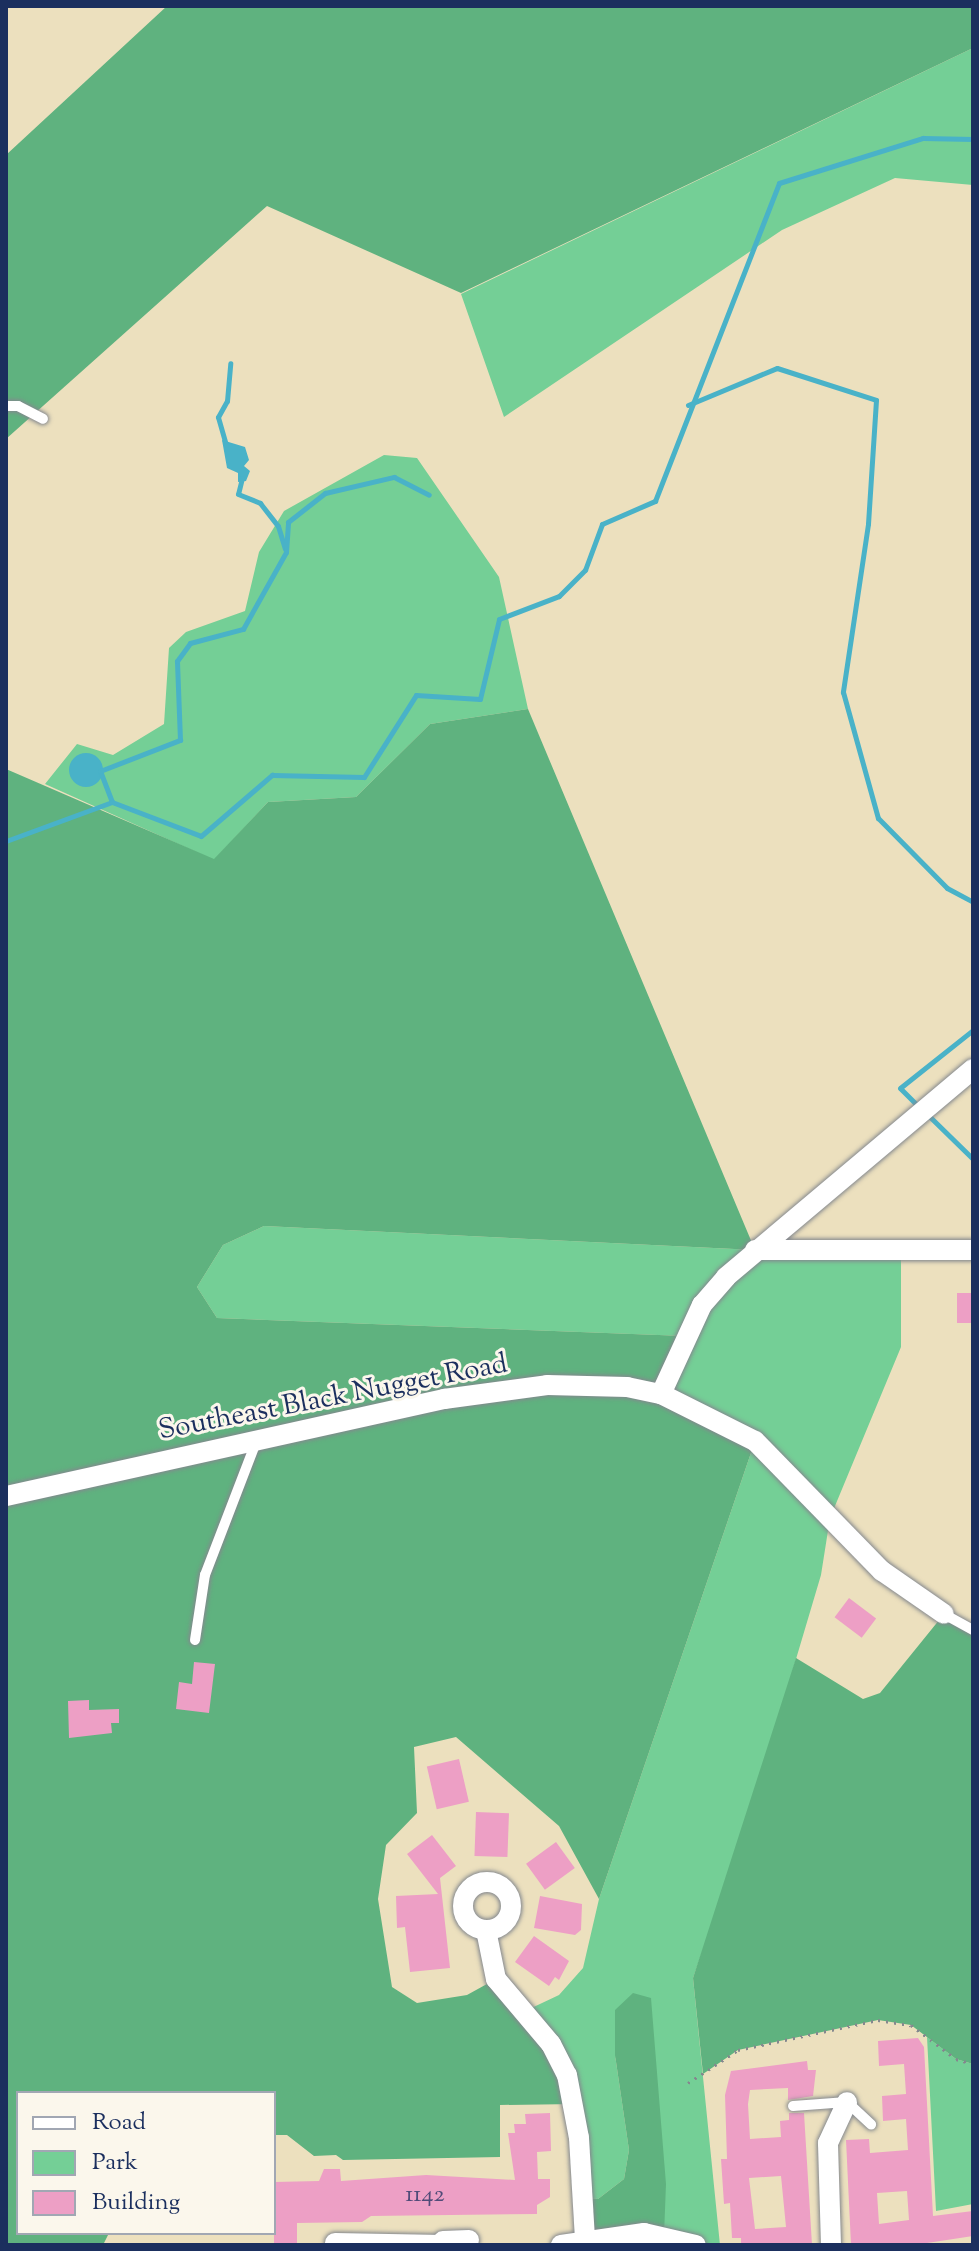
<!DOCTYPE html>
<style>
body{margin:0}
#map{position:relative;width:979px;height:2251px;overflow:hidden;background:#ece0be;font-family:"Sorts Mill Goudy",serif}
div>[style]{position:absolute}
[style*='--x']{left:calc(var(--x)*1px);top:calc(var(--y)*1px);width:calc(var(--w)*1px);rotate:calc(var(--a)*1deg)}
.green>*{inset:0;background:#74cf96}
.forest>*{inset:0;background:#5fb27f}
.water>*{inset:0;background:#49b2c8}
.round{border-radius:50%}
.stream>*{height:5px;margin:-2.5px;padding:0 2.5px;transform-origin:2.5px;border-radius:2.5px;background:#49b2c8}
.building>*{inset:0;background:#ed9fc5;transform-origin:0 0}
.path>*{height:3px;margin-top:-1.5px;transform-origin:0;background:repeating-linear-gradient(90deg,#84888e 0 2px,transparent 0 8px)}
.roads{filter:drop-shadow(0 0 2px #84888e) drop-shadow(0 0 2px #84888e)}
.service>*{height:10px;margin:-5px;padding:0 5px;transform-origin:5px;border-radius:5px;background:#fff}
.minor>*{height:20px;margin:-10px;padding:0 10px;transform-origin:10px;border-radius:10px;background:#fff}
.minor>.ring{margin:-10px;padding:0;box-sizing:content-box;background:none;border:20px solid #fff;border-radius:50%}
span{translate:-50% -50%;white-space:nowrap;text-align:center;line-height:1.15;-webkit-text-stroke:6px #fbf7ec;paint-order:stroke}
.number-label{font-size:24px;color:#504b78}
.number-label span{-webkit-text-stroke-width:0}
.street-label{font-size:28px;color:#1b2f5e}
.frame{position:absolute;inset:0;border:8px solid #1b2f5e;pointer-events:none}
.legend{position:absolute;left:16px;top:2091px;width:260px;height:144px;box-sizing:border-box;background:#fbf7ec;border:2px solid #a1a7b3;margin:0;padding:10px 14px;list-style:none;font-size:24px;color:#1b2f5e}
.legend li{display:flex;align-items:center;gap:16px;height:40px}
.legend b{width:40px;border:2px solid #a1a7b3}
</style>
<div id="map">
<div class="green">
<i style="clip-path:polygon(973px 48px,973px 185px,895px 178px,782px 230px,504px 417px,461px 294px)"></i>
<i style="clip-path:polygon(384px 455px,417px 458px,499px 577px,528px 709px,430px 724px,356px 797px,268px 802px,214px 860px,45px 784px,77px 744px,113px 755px,164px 724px,169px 648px,186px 632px,245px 611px,259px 552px,284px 511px)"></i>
<i style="clip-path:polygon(264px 1226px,755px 1250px,901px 1250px,901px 1347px,830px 1518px,821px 1575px,750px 1814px,693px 1978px,720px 2245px,665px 2245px,615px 2055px,629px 2150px,624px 2179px,598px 2199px,582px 2198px,575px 2104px,523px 2012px,559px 1995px,583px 1968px,599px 1899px,755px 1441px,661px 1394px,684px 1336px,217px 1318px,197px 1287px,223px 1245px)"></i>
<i style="clip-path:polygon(927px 2037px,956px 2059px,973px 2064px,973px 2204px,936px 2211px)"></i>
</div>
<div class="forest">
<i style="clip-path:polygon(167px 6px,973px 6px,973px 48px,461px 293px,267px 206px,6px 439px,6px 155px)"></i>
<i style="clip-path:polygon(528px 709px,755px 1250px,264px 1226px,223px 1245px,197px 1287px,217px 1318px,685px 1336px,661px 1394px,755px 1441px,599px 1899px,559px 1826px,456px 1737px,414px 1747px,417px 1813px,386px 1845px,378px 1899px,392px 1987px,417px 2003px,467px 1995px,496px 1979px,523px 2012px,575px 2104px,500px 2105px,500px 2157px,343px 2160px,336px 2155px,314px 2156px,287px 2135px,274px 2135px,274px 2093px,18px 2093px,18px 2233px,109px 2233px,103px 2245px,6px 2245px,6px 769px,214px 859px,268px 802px,356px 797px,430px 724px)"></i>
<i style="clip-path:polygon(944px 1614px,973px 1628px,973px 2064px,956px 2059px,911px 2025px,878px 2020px,738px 2050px,703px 2074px,693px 1978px,796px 1658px,863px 1699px,880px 1693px)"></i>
<i style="clip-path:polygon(633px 1993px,651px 1998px,666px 2184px,664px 2235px,696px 2245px,561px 2245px,585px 2238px,582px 2198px,598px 2199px,624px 2179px,629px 2150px,615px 2055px,615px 2010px)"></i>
</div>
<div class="water">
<i style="clip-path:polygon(222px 440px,245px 447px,249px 460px,244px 466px,250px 471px,246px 481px,238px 482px,238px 473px,227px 468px)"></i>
<i class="round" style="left:69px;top:753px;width:34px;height:34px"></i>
</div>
<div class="stream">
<i style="--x:688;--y:405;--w:96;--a:-22.6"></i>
<i style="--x:777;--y:368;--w:104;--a:17.9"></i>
<i style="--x:876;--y:400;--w:124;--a:93.7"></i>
<i style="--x:868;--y:524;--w:170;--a:98.5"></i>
<i style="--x:843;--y:692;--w:131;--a:74.5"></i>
<i style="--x:878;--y:818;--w:98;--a:45.4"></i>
<i style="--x:947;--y:888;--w:30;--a:28"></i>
<i style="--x:226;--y:445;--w:29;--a:-106"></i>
<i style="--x:218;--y:417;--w:18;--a:-61"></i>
<i style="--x:227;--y:401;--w:38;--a:-85"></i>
<i style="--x:242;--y:478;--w:16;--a:104"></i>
<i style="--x:238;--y:494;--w:24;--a:22"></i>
<i style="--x:260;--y:503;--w:29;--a:52"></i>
<i style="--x:278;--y:526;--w:24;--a:73"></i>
<i style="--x:112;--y:802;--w:33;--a:-111"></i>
<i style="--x:100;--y:771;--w:86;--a:-21.2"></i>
<i style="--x:180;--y:740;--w:79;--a:-92.2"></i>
<i style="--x:177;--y:661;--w:22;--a:-54"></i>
<i style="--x:190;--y:643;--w:55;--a:-14.8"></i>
<i style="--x:243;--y:629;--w:88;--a:-60.8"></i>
<i style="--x:286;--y:552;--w:30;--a:-86"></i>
<i style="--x:288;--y:522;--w:47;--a:-38.1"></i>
<i style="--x:325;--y:493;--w:71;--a:-13.1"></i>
<i style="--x:394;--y:477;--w:39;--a:27"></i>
<i style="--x:6;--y:841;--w:113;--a:-20.2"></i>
<i style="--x:112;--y:802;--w:95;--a:20.9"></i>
<i style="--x:201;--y:836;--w:94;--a:-40.7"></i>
<i style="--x:272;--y:775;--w:92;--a:1.2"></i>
<i style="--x:364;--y:777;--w:97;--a:-57.6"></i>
<i style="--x:416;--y:695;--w:64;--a:3.6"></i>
<i style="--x:480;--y:699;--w:82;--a:-76.6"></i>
<i style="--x:499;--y:619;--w:64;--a:-21"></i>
<i style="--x:559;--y:596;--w:37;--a:-45"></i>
<i style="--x:585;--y:570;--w:49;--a:-69.7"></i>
<i style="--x:602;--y:524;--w:58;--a:-23.5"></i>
<i style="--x:655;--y:501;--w:341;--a:-68.7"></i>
<i style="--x:779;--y:183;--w:151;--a:-17.4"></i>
<i style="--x:923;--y:138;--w:50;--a:1.1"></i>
<i style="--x:920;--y:1108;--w:28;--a:-135"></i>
<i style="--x:900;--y:1088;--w:93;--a:-38.5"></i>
<i style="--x:928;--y:1115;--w:63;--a:44.4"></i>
</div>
<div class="building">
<i style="left:957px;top:1293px;width:16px;height:30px"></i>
<i style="left:849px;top:1598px;width:34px;height:24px;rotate:37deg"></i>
<i style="clip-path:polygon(194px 1662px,215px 1664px,209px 1713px,176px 1709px,179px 1682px,192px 1684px)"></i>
<i style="clip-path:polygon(89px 1700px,89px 1710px,119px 1709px,119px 1723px,111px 1723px,112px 1733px,69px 1738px,68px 1701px)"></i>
<i style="left:459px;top:1759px;width:44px;height:33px;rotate:77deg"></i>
<i style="left:476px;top:1812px;width:33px;height:44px;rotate:2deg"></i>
<i style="clip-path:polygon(432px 1835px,456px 1866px,440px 1878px,450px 1968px,410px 1972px,405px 1927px,397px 1928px,396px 1896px,438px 1894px,407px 1854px)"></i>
<i style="left:556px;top:1842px;width:32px;height:37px;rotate:54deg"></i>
<i style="clip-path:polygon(540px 1896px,582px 1904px,581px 1930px,575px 1935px,534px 1928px)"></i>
<i style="clip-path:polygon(534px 1936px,569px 1961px,559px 1980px,555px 1977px,549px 1986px,515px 1962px)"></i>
<i style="clip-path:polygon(evenodd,918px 2038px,924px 2047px,933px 2216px,973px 2211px,973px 2236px,914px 2245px,851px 2245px,846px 2140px,869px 2139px,870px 2153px,908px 2150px,906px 2119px,883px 2121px,882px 2096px,906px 2094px,904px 2064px,879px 2066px,878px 2041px,918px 2038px,907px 2191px,909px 2220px,879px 2224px,877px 2193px,907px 2191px)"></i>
<i style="clip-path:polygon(evenodd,807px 2061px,808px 2070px,816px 2070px,813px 2096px,788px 2100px,788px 2088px,750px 2090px,748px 2104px,750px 2139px,781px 2137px,780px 2121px,789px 2120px,789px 2113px,804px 2113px,812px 2245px,741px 2245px,741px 2238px,732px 2238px,730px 2203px,724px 2204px,721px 2159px,727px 2159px,725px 2095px,731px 2071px,807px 2061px,781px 2176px,786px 2227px,755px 2229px,749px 2178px,781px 2176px)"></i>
<i style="clip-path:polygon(550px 2113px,551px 2151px,537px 2152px,538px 2179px,550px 2179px,550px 2197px,537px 2205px,537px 2214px,371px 2216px,362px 2222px,297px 2223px,297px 2245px,274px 2245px,274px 2182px,319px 2181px,324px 2169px,340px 2169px,341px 2181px,426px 2175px,515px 2180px,508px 2133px,515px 2133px,514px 2124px,526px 2124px,525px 2114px)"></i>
</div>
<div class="path">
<i style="--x:688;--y:2083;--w:60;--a:-33.4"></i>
<i style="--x:738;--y:2050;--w:143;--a:-12.1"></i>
<i style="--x:878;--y:2020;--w:33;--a:9"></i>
<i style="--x:911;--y:2025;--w:56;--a:37.1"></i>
<i style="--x:956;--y:2059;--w:18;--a:16"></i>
</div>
<div class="roads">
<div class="service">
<i style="--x:6;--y:406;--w:12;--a:0"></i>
<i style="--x:18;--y:406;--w:28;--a:27"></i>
<i style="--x:944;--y:1614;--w:33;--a:29"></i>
<i style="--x:195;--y:1640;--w:66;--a:-81.3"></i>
<i style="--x:205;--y:1575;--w:142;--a:-69"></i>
<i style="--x:793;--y:2106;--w:54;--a:-4.2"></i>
<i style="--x:847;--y:2102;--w:33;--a:43"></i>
</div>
<div class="minor">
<i style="--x:755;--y:1250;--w:218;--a:0"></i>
<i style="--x:661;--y:1394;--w:98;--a:-65.3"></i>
<i style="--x:702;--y:1305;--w:37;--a:-49"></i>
<i style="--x:726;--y:1277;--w:323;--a:-40.1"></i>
<i style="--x:6;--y:1496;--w:449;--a:-12.5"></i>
<i style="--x:444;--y:1399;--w:104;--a:-7.7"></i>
<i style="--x:547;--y:1385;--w:80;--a:1.4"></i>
<i style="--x:627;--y:1387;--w:35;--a:12"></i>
<i style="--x:661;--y:1394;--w:105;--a:26.6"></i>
<i style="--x:755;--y:1441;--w:182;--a:45.7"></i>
<i style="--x:882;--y:1571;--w:75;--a:34.7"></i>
<i class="ring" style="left:463px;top:1882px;width:28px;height:28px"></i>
<i style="--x:486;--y:1930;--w:50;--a:78.5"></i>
<i style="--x:496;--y:1979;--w:85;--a:49.8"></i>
<i style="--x:551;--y:2044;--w:35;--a:63"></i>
<i style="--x:567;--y:2075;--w:64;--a:79.2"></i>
<i style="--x:579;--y:2138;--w:100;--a:86.6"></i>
<i style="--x:443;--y:2241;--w:26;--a:-2"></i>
<i style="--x:335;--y:2243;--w:108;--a:1.1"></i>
<i style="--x:561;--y:2245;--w:84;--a:-8.2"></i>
<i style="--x:644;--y:2233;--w:53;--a:13"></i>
<i style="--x:831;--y:2245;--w:102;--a:-91.7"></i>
<i style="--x:828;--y:2143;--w:45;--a:-65.1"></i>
</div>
</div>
<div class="number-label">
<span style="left:425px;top:2196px">1142</span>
</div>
<div class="street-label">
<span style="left:333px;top:1398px;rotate:-11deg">Southeast Black Nugget Road</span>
</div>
<div class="frame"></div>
<ul class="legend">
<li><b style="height:10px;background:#fff"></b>Road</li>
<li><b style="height:22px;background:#74cf96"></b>Park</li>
<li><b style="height:22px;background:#ed9fc5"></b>Building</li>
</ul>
</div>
